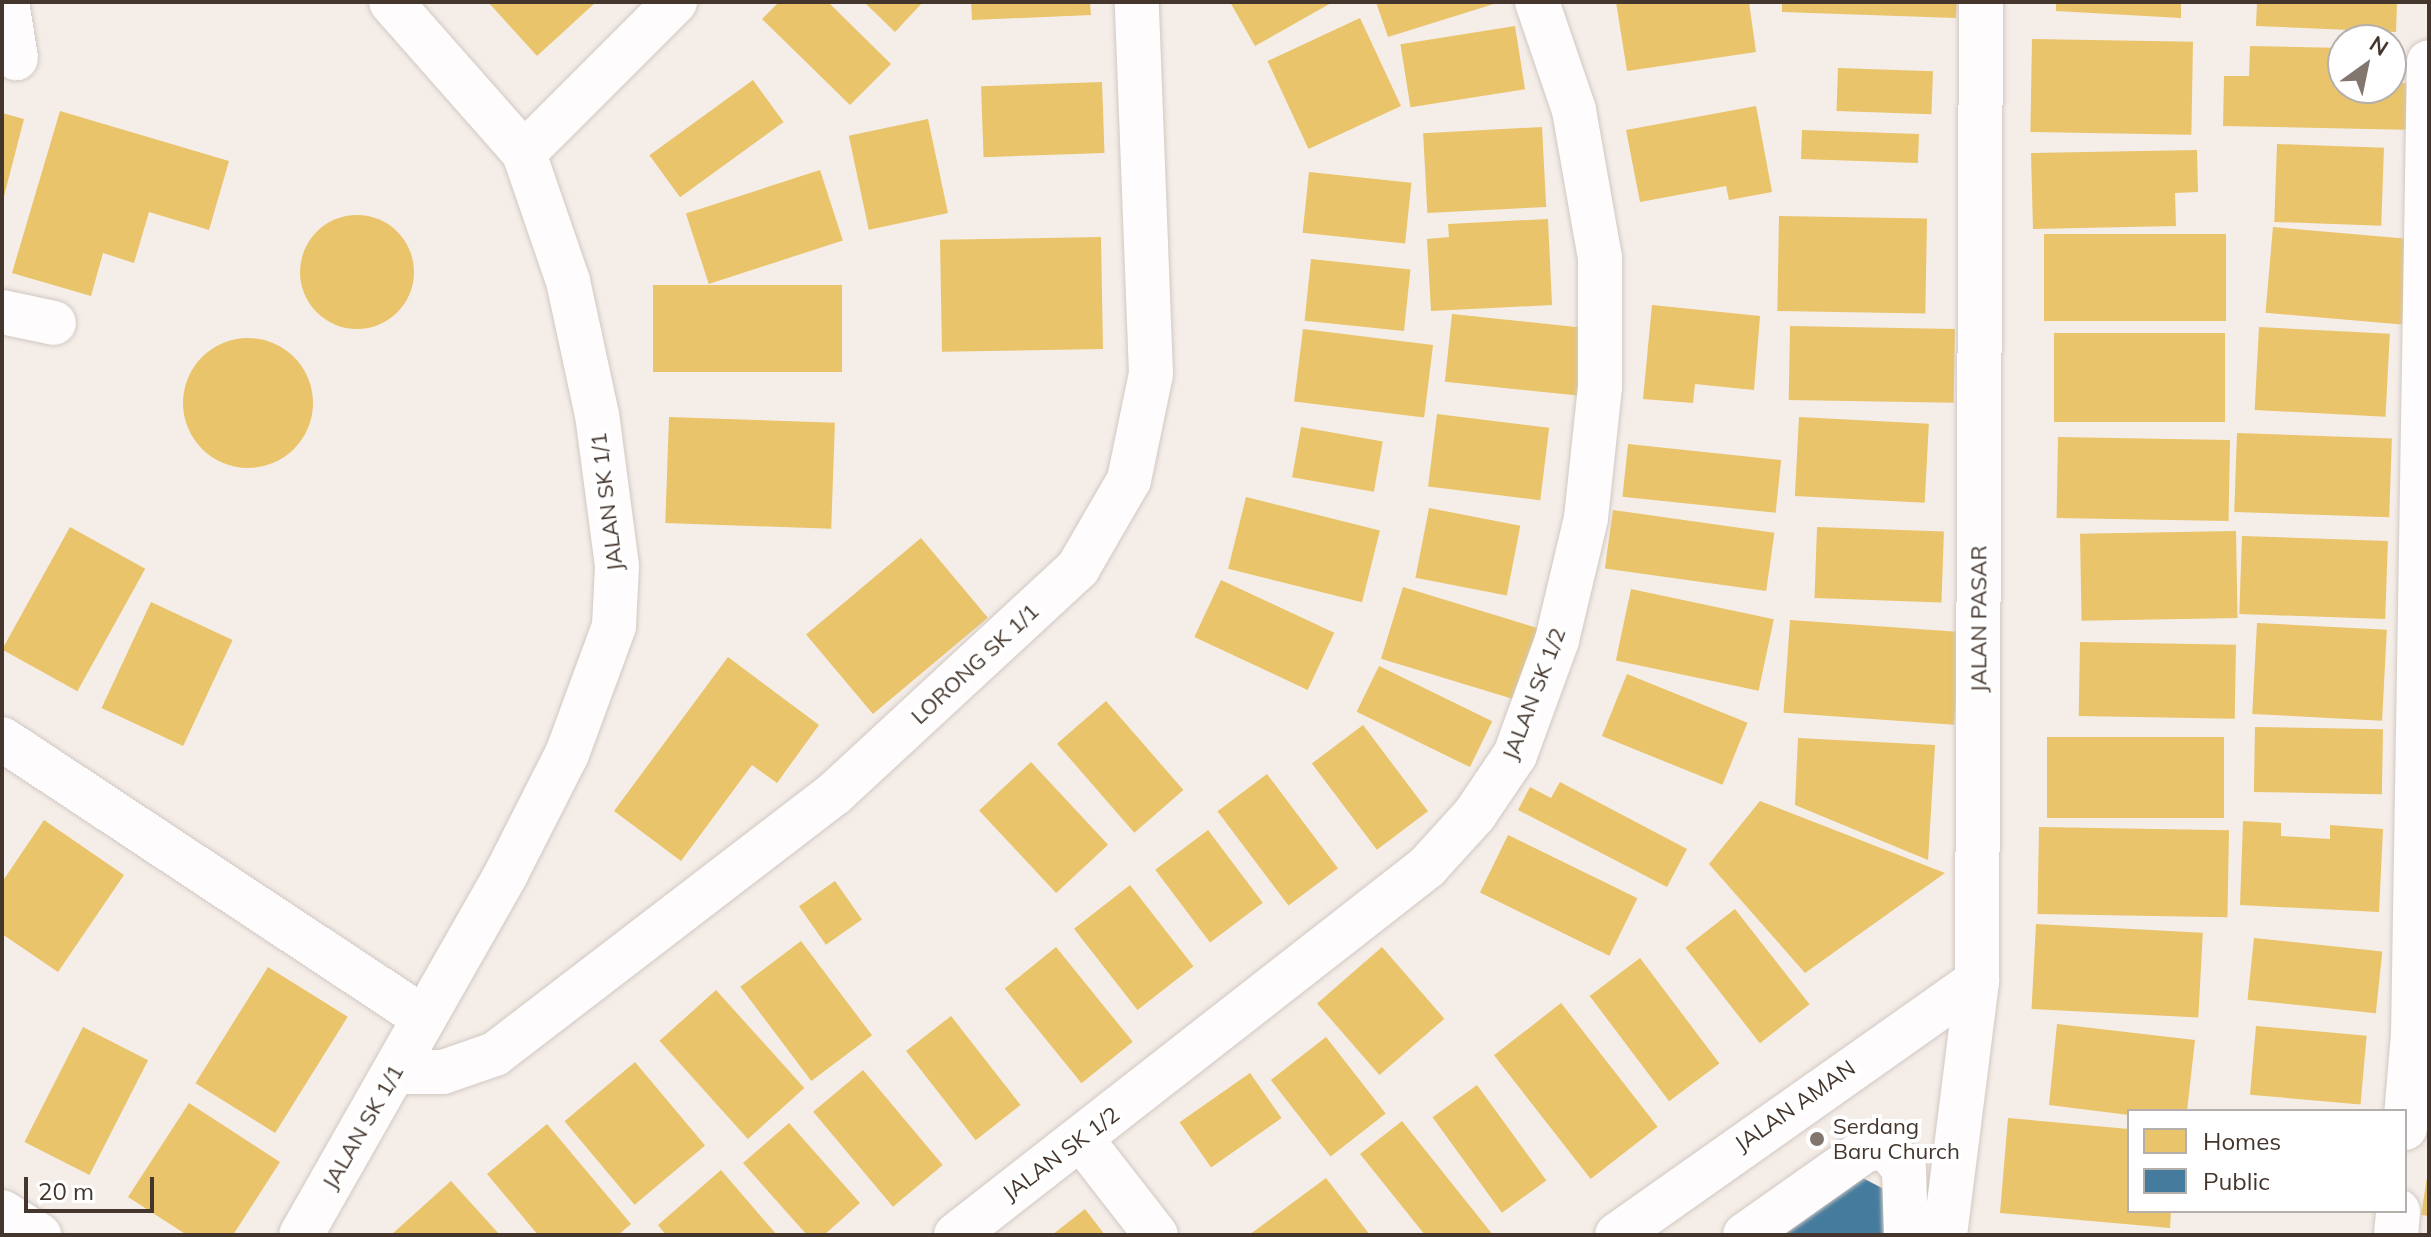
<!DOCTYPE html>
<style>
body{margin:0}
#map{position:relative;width:2431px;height:1237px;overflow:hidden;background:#f5ede8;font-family:Mulish,sans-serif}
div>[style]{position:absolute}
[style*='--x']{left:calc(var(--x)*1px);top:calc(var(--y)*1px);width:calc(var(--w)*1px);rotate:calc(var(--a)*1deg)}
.homes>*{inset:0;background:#e9c46a;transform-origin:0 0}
.round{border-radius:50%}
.public>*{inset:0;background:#457b9d}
.roads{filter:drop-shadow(0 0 2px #d1c8c2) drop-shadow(0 0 2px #d1c8c2)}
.minor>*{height:44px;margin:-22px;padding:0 22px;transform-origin:22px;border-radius:22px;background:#fefcfc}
.dots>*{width:22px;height:22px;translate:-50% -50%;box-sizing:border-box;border:4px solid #fff;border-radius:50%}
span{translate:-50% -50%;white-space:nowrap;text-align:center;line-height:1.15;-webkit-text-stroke:8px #fff;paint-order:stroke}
.street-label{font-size:22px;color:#44362d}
.poi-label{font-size:22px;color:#44362d}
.left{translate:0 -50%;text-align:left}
.frame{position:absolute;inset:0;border:4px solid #44362d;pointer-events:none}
.legend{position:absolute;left:2127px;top:1109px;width:280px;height:104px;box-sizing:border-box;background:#fff;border:2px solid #b4afab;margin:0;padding:10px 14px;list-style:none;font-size:24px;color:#44362d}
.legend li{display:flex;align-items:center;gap:16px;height:40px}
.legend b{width:40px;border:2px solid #b4afab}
.north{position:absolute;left:2327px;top:24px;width:80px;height:80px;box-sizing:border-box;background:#fff;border:2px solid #b4afab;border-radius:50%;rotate:33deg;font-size:22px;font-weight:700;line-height:32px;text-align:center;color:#44362d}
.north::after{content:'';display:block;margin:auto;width:28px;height:36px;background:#82766e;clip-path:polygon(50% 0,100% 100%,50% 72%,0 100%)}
.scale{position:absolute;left:24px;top:1177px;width:130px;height:36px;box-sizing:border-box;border:4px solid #44362d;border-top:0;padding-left:10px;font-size:24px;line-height:28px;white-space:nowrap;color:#44362d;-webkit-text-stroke:6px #fff;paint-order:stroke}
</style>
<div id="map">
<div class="homes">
<i style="clip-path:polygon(488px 2px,596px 2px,537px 56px)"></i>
<i style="clip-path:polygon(779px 2px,828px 2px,891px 64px,850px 105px,762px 19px)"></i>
<i style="clip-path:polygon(864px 2px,923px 2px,895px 32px)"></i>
<i style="clip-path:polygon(971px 2px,1090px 2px,1091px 15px,972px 20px)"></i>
<i style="clip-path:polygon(1230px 2px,1333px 2px,1255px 46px)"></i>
<i style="clip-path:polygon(1376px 2px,1497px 2px,1497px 3px,1388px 37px)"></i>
<i style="clip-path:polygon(1616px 2px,1749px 2px,1756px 52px,1627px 71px)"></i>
<i style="clip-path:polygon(1782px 2px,1957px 2px,1956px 18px,1782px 12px)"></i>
<i style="clip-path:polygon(2056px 2px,2181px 2px,2181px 18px,2056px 11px)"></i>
<i style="clip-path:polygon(2257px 2px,2397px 2px,2396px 32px,2256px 26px)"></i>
<i style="left:1360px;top:18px;width:97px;height:102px;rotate:65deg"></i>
<i style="left:1515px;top:26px;width:64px;height:116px;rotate:81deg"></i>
<i style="left:2032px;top:39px;width:161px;height:93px;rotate:1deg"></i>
<i style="clip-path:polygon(2250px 46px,2343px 48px,2343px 88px,2391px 88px,2391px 49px,2400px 49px,2400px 83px,2416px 83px,2416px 130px,2223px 126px,2224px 76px,2249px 76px)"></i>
<i style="left:1838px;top:68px;width:95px;height:43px;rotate:2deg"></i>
<i style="left:753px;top:80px;width:52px;height:128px;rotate:54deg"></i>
<i style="left:1102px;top:82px;width:71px;height:121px;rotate:88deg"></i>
<i style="clip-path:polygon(1756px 106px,1772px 192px,1729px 200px,1726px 186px,1640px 202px,1626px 130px)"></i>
<i style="clip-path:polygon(60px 111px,229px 161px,209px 230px,149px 212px,134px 263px,103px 253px,91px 296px,12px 273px)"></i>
<i style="clip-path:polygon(2px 113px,24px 119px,3px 200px,2px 200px)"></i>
<i style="left:928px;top:119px;width:96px;height:81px;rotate:78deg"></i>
<i style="left:1542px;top:127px;width:80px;height:119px;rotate:87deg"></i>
<i style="left:1802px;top:130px;width:117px;height:29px;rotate:2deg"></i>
<i style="left:2277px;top:144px;width:107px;height:78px;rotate:2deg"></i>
<i style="clip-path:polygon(2197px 150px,2198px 192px,2175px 193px,2176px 226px,2033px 229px,2031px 153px)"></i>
<i style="left:820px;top:170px;width:74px;height:141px;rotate:72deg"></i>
<i style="left:1309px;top:172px;width:103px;height:61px;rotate:6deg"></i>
<i class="round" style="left:300px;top:215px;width:114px;height:114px"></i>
<i style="left:1779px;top:216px;width:148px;height:95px;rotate:1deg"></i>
<i style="clip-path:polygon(1548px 219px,1552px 305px,1431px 311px,1427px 239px,1449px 237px,1448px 224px)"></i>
<i style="left:2273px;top:227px;width:137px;height:86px;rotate:5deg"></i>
<i style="left:2226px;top:234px;width:87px;height:182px;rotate:90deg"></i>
<i style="left:1101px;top:237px;width:112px;height:161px;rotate:89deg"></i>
<i style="left:1311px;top:259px;width:100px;height:62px;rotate:6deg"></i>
<i style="left:653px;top:285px;width:189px;height:87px"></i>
<i style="clip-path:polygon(1652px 305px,1760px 316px,1754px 390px,1695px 384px,1693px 403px,1643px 399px)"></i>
<i style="left:1452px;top:314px;width:141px;height:68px;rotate:6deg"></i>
<i style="left:1790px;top:326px;width:165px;height:74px;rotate:1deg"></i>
<i style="left:2259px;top:327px;width:131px;height:83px;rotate:3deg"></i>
<i style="left:1303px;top:329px;width:131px;height:73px;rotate:7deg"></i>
<i style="left:2054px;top:333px;width:171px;height:89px"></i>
<i class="round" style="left:183px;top:338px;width:130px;height:130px"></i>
<i style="left:1437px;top:414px;width:113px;height:73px;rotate:7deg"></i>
<i style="left:669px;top:417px;width:166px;height:106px;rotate:2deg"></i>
<i style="left:1799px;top:417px;width:130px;height:79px;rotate:3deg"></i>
<i style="left:1301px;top:427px;width:83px;height:51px;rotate:10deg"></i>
<i style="left:2237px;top:433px;width:155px;height:79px;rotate:2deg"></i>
<i style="left:2058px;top:437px;width:172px;height:81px;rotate:1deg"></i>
<i style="left:1628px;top:444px;width:154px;height:53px;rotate:6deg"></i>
<i style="left:1246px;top:497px;width:138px;height:74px;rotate:14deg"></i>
<i style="left:1429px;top:508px;width:93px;height:71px;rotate:11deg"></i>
<i style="left:1613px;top:510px;width:163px;height:59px;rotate:8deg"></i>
<i style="left:70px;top:527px;width:86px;height:140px;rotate:29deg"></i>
<i style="left:1817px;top:527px;width:127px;height:71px;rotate:2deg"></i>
<i style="left:2236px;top:531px;width:87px;height:156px;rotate:89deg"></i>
<i style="left:2242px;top:536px;width:146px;height:78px;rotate:2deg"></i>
<i style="left:921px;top:538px;width:104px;height:150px;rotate:50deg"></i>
<i style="left:1221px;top:580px;width:125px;height:63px;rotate:25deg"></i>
<i style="left:1403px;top:587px;width:144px;height:75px;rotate:17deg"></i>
<i style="left:1631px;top:589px;width:146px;height:73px;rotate:12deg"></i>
<i style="left:151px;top:602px;width:90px;height:117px;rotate:25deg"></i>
<i style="left:1790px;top:620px;width:171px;height:93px;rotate:4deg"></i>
<i style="left:2257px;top:623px;width:130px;height:91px;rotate:3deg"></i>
<i style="left:2080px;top:642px;width:156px;height:74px;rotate:1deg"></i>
<i style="clip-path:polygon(728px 657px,819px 725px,777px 783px,752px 765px,681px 861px,614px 811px)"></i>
<i style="left:1379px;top:666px;width:126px;height:51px;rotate:26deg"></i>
<i style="left:1627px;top:674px;width:130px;height:67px;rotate:22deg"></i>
<i style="left:1106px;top:701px;width:118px;height:65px;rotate:49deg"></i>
<i style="left:1363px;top:725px;width:108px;height:64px;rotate:53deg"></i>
<i style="left:2255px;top:727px;width:128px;height:65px;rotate:1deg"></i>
<i style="left:2047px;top:737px;width:177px;height:81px"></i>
<i style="clip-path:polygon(1798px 738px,1935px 745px,1928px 860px,1795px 805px)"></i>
<i style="left:1031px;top:762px;width:113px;height:71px;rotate:47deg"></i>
<i style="left:1267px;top:774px;width:118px;height:62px;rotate:53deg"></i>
<i style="clip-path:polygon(1560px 782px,1687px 849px,1667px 887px,1518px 810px,1530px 787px,1551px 798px)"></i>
<i style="clip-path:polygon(1760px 801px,1945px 873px,1805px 973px,1709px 864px)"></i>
<i style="clip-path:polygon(44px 820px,124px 875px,58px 972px,2px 934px,2px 882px)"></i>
<i style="clip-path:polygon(2243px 821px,2281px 823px,2281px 836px,2330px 839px,2330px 825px,2383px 829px,2379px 912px,2240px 905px)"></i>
<i style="left:2039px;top:827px;width:190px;height:87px;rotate:1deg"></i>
<i style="left:1208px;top:830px;width:91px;height:66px;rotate:53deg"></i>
<i style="left:1508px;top:835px;width:144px;height:64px;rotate:26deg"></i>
<i style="left:835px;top:881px;width:47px;height:44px;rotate:55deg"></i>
<i style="left:1130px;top:885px;width:103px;height:71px;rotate:52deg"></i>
<i style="left:1735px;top:909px;width:121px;height:63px;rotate:52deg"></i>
<i style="left:2036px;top:924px;width:167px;height:85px;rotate:3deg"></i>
<i style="left:2254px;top:938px;width:129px;height:62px;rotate:6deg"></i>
<i style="left:801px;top:941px;width:118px;height:76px;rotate:53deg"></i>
<i style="left:1056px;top:947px;width:122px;height:66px;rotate:51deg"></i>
<i style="left:1382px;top:947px;width:95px;height:86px;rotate:49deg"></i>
<i style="left:1640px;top:958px;width:132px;height:63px;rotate:53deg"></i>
<i style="left:268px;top:967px;width:94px;height:137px;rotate:32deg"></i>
<i style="left:716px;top:990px;width:132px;height:76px;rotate:48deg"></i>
<i style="left:1561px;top:1003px;width:157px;height:85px;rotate:52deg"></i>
<i style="left:951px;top:1016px;width:113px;height:57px;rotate:52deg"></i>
<i style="clip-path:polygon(2057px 1024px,2195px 1040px,2187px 1111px,2129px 1115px,2049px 1105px)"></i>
<i style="left:2256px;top:1026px;width:111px;height:69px;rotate:5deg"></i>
<i style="left:83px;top:1027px;width:73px;height:129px;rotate:27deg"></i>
<i style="left:1326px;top:1037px;width:97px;height:70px;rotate:52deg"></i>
<i style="left:635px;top:1062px;width:109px;height:92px;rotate:50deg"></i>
<i style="left:863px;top:1070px;width:124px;height:65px;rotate:50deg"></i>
<i style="left:1250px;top:1073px;width:55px;height:86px;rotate:55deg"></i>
<i style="left:1477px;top:1085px;width:118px;height:55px;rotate:54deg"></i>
<i style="clip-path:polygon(189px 1103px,280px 1162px,233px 1235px,187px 1235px,128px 1197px)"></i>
<i style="clip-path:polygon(2008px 1118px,2129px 1129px,2129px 1211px,2171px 1211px,2170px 1228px,2000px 1213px)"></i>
<i style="clip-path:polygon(1402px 1121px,1493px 1235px,1425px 1235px,1360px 1154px)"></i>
<i style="clip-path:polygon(789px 1123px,860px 1203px,824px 1235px,807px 1235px,743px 1163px)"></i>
<i style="clip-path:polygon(547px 1124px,631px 1224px,618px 1235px,538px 1235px,487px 1174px)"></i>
<i style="clip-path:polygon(2429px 1165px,2429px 1216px,2421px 1215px)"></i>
<i style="clip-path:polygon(721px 1170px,777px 1235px,666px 1235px,658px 1225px)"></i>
<i style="clip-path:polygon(1326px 1178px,1370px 1235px,1249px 1235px)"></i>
<i style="clip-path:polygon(451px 1181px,500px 1235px,391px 1235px)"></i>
<i style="clip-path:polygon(1085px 1209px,1105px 1235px,1052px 1235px)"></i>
</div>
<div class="public">
<i style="clip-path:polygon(1857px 1175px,1899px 1197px,1897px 1235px,1769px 1235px)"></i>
</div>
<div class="roads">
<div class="minor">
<i style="--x:7;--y:2;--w:57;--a:80.9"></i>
<i style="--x:524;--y:153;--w:214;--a:-45"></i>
<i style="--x:2;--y:312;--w:53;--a:11.9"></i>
<i style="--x:2;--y:739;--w:506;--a:33.47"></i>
<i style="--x:394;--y:1072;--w:49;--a:0"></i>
<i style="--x:443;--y:1072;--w:55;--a:-19.1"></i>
<i style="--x:495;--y:1054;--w:427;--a:-37.5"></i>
<i style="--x:834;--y:794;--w:333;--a:-42.8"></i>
<i style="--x:1078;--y:568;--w:102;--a:-59.9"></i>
<i style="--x:1129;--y:480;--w:108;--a:-78.3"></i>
<i style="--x:1151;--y:374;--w:372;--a:-92.2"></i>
<i style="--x:2405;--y:1128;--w:94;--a:-85.1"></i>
<i style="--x:2413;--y:1034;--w:972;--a:-89.06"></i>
<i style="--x:1082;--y:1140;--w:120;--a:52.1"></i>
<i style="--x:2;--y:1212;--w:44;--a:31.9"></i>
<i style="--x:301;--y:1235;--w:415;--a:-60.4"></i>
<i style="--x:506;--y:874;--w:135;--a:-63.1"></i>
<i style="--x:567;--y:754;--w:136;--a:-69.8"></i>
<i style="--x:614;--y:626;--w:60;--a:-87.1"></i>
<i style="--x:617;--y:566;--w:152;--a:-97.5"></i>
<i style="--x:597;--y:415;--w:137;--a:-102.2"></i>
<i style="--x:568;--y:281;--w:135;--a:-109"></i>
<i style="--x:524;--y:153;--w:201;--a:-131.4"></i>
<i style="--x:956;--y:1235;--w:598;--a:-38"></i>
<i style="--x:1427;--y:867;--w:72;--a:-47.8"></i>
<i style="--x:1475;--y:814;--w:71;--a:-55.9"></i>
<i style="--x:1515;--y:755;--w:122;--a:-69.9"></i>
<i style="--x:1557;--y:640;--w:125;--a:-76.6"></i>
<i style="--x:1586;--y:518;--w:132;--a:-83.9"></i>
<i style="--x:1600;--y:387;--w:129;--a:-90"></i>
<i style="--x:1600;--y:258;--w:150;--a:-100"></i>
<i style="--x:1574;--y:110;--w:114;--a:-108.9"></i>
<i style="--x:1617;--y:1235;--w:441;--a:-35.2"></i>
<i style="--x:1745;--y:1235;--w:149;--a:-35.2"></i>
<i style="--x:1867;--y:1149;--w:20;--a:-3"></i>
<i style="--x:1887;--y:1148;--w:27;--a:51"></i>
<i style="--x:1904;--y:1169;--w:66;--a:88.3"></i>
<i style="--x:1945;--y:1235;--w:256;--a:-82.8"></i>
<i style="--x:1977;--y:981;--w:979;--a:-89.77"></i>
<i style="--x:2396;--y:1235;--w:24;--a:-85"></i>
</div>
</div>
<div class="dots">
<i style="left:1817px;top:1139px;background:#82766e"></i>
</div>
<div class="street-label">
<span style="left:607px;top:502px;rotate:-97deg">JALAN SK 1/1</span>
<span style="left:1979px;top:619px;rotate:-90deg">JALAN PASAR</span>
<span style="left:975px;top:664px;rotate:-43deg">LORONG SK 1/1</span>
<span style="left:1534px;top:694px;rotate:-69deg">JALAN SK 1/2</span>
<span style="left:1795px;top:1106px;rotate:-35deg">JALAN AMAN</span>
<span style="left:363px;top:1127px;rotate:-60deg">JALAN SK 1/1</span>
<span style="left:1061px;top:1154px;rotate:-37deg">JALAN SK 1/2</span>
</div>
<div class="poi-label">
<span class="left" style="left:1833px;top:1139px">Serdang<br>Baru Church</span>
</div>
<div class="frame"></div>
<ul class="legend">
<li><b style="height:22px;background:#e9c46a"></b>Homes</li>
<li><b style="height:22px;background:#457b9d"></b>Public</li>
</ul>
<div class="north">N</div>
<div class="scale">20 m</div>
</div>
